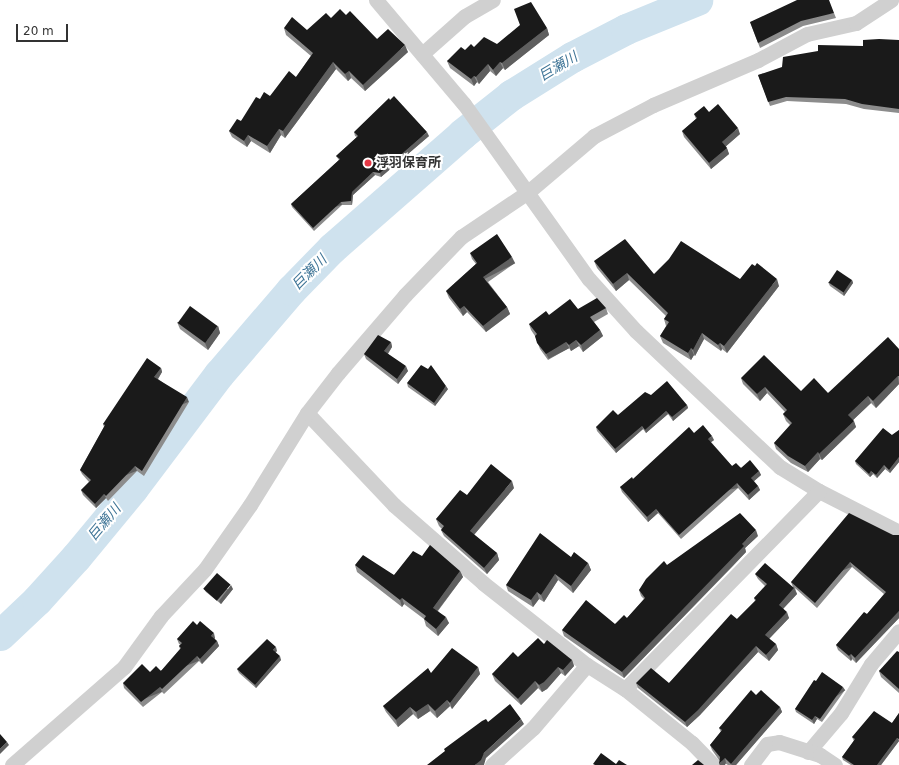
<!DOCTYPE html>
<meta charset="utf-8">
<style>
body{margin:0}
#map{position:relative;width:899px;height:765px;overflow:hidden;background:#fff;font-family:"DejaVu Sans","Noto Sans JP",sans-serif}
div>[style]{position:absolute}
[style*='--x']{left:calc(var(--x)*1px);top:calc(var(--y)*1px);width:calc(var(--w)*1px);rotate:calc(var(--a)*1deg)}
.river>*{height:31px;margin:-15.5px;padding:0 15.5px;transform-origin:15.5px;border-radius:15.5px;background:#cfe2ee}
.street>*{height:15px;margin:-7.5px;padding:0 7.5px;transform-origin:7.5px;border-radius:7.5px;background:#d0d0d0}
.wall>*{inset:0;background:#8c8c8c}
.shaded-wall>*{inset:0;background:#5f5f5f;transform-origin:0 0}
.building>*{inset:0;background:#1a1a1a;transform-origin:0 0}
.dots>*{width:11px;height:11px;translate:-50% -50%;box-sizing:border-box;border:2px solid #fff;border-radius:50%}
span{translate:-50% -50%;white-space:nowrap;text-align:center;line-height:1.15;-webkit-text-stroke:4px #fff;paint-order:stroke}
.poi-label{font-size:13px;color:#333;font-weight:700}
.left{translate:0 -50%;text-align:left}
.water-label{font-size:14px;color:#3f7597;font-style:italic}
.scale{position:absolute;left:16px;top:24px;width:52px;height:18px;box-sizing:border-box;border:2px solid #333;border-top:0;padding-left:5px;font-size:12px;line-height:14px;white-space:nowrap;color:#333;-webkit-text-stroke:3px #fff;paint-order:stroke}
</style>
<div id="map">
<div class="river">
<i style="--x:0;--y:635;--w:51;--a:-43.4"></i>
<i style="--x:37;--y:600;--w:58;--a:-47.8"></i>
<i style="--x:76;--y:557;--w:89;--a:-50.4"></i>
<i style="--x:133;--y:488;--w:143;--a:-53"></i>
<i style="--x:219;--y:374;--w:111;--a:-49.4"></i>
<i style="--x:291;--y:290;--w:59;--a:-45.7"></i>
<i style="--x:332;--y:248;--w:173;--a:-41.2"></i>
<i style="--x:462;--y:134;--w:63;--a:-38.5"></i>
<i style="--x:511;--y:95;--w:72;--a:-31.9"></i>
<i style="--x:572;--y:57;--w:61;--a:-27.4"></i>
<i style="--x:626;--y:29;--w:77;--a:-22.2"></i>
</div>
<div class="street">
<i style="--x:376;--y:0;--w:136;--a:49.8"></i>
<i style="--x:464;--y:104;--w:215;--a:54.5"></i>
<i style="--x:589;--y:279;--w:70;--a:47.9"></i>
<i style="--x:636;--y:331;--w:198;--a:43.4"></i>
<i style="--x:780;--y:467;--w:46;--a:31.6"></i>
<i style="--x:819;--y:491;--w:90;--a:27.1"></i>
<i style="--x:422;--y:54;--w:57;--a:-41.5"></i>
<i style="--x:465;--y:16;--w:32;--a:-30"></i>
<i style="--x:307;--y:413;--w:127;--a:46.6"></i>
<i style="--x:394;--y:505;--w:118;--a:41.2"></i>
<i style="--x:483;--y:583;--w:132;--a:38.3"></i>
<i style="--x:587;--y:665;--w:45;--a:32.3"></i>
<i style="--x:625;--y:689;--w:86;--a:38.9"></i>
<i style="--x:692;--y:743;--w:30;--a:46"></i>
<i style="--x:625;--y:689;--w:277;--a:-45.6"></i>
<i style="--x:808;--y:752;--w:51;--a:-49.8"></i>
<i style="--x:841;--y:713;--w:57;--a:-58.5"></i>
<i style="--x:871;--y:664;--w:43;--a:-49.7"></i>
<i style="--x:12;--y:765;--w:149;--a:-41.2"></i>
<i style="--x:124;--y:667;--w:63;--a:-54"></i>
<i style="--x:161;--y:616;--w:64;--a:-46.9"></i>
<i style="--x:205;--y:569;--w:78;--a:-54.9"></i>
<i style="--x:250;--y:505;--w:108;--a:-58.2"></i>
<i style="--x:307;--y:413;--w:51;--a:-52.2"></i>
<i style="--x:338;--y:373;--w:103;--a:-49.3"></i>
<i style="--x:405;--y:295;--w:81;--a:-46"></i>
<i style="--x:461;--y:237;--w:81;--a:-33.9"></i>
<i style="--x:528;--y:192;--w:87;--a:-40.3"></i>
<i style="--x:594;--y:136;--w:67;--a:-27.7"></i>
<i style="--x:653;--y:105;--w:114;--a:-23.2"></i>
<i style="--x:758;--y:60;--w:55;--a:-28"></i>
<i style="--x:807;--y:34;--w:50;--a:-12.7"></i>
<i style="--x:856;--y:23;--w:42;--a:-33.3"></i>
<i style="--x:492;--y:765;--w:55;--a:-42.1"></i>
<i style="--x:533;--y:728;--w:83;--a:-49.4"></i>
<i style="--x:751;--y:765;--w:26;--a:-53"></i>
<i style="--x:767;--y:744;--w:12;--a:-9"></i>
<i style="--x:779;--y:742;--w:43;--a:17.6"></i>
<i style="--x:820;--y:755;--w:18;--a:34"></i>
</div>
<div class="wall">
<i style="clip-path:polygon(834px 13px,836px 18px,803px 26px,760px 48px,750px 22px)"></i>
<i style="clip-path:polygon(346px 15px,377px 39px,408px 52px,365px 91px,351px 78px,348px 81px,336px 69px,285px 138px,281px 135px,270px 153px,251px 141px,247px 147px,232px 137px,229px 131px,241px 121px,260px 99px,270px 96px,296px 77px,311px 56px,286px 35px,284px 28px,307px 30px,331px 18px)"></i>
<i style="clip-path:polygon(547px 28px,549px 35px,505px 70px,503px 68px,496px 76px,490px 71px,479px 84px,477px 82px,474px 86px,450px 68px,447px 61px,465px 50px,474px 47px,497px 44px)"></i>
<i style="clip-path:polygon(899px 40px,899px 113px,864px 109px,846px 104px,787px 101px,770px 106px,758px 75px,863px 46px)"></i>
<i style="clip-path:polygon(709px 112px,740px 134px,726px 146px,729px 154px,711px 169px,684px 137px,682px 131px,696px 119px,694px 114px)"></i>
<i style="clip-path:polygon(354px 132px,429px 136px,381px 177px,375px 175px,353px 195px,352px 205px,342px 205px,314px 231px,292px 207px,291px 204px,339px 160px,336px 156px,357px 137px,355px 136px)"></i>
<i style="clip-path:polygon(470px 253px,515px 263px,488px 282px,507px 307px,510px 314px,486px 332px,467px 312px,463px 316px,449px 298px,446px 291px,476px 264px,472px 259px)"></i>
<i style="clip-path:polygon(594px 261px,654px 274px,740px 279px,779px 286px,727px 353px,722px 349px,721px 351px,704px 339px,695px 356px,694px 355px,691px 360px,663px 343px,660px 336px,666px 326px,664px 319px,666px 316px,629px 280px,616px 291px,597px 268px)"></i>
<i style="clip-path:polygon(852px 280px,853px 283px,844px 296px,830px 286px,828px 282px)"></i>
<i style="clip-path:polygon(606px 308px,608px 314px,594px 322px,600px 330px,603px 336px,583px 352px,579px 346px,571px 351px,569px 348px,548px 360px,540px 349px,535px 336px,531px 330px,529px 324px,549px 315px,578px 309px)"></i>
<i style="clip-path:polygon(177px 322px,218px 326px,220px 333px,208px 350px,180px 329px)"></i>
<i style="clip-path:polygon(391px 342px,392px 347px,388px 354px,408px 371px,398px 384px,366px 359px,364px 354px)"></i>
<i style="clip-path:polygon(899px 349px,899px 384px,876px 408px,871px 403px,853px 420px,856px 427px,822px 460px,820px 459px,808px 472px,791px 463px,776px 449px,774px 443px,790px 425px,786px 421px,783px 414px,785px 412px,767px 393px,760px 401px,743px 384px,741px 378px,801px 391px,828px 393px)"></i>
<i style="clip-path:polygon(161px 368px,162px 372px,158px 379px,189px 402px,144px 476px,137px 471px,108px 501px,106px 498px,96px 508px,83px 495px,81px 490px,89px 482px,82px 474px,80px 470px,104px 427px,103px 424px)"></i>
<i style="clip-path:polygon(407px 383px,448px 389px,435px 406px,408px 387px)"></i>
<i style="clip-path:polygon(651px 395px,687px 405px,688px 408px,673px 421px,668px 414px,646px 433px,643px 429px,616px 453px,597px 431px,596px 427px,618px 415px)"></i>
<i style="clip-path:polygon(899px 430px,899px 462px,890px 473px,885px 469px,877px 478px,873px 474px,870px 477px,856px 464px,855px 461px)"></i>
<i style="clip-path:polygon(694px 433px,714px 440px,711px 442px,732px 466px,759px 471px,761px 475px,754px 481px,758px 486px,760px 490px,749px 500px,738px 488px,681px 539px,658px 513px,648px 522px,622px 492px,620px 487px,633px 479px)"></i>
<i style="clip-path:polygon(514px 488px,474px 535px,497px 553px,499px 560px,487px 574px,444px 536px,441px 530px,442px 529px,439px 526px,436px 519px,467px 495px)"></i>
<i style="clip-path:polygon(893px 535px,899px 535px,899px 618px,856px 663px,852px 659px,851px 661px,838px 650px,836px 645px,867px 614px,884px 594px,852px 567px,817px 608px,795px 588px,797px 594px,783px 609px,789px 618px,769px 639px,776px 644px,778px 650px,769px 661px,758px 652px,700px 715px,687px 727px,638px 688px,636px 683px,669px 683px,737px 619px,755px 601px,754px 598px,765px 586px,758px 579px,755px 574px,793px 587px,791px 582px)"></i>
<i style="clip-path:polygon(758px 536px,745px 548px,746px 552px,733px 566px,624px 678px,564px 636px,562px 630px,615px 624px,627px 618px,644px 599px,641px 596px,639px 590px,667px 565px)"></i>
<i style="clip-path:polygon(422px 556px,460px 571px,463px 577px,438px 611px,449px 623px,438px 636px,426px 626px,424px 619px,404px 604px,402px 607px,357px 572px,355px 565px,394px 575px)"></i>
<i style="clip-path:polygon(571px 557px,588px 563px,591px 570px,573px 593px,558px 580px,544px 602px,539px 599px,533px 607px,508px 591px,506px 585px)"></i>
<i style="clip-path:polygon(204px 589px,233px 589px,221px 604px,206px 592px)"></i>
<i style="clip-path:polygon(197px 625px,215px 638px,215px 639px,217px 641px,219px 646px,202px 664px,199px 661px,164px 694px,162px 692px,143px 707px,124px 688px,123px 683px,150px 672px,161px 671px,180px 649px,179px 646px,180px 644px,179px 644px,177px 639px)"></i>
<i style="clip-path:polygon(544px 644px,572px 660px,574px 666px,565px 676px,561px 673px,547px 689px,542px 692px,538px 688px,521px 705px,495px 681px,492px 674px,518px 657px)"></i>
<i style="clip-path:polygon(277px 651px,275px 653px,281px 660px,256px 688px,239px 673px,237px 669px)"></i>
<i style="clip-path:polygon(899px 652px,899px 693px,881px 677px,879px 671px)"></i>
<i style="clip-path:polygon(478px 667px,480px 674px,452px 709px,450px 706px,437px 718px,430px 711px,418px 719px,413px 714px,398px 727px,386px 712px,383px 706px,431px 673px)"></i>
<i style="clip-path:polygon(816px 681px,845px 690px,822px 722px,817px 719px,814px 724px,796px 712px,795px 709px)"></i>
<i style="clip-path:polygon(756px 695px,780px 707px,782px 712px,736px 765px,728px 765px,719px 760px,712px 750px,710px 745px,721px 732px,719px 728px)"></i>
<i style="clip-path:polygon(899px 713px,899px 741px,881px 765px,851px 765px,843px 760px,842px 757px,854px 741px,852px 737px,892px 723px)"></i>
</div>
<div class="shaded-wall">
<i style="clip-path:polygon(547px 28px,549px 35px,505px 70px,502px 63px)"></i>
<i style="clip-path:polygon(405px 45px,408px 52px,365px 91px,363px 85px)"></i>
<i style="clip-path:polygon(333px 62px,336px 69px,285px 138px,283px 131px)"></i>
<i style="clip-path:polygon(500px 62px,503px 68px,496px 76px,493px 70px)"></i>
<i style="clip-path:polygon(488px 64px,490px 71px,479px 84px,476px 77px)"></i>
<i style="clip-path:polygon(349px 71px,351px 78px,348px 81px,345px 74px)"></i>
<i style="clip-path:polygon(474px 76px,477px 82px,474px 86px,471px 79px)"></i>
<i style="clip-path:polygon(738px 128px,740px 134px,724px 148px,722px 142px)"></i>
<i style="clip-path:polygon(279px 129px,281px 135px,270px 153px,267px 146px)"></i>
<i style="clip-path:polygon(427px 132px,429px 136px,381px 177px,380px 173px)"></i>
<i style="clip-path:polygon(248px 135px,251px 141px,247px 147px,244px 141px)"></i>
<i style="clip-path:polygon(727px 148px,729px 154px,711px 169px,709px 163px)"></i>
<i style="clip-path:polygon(373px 172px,375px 175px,353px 195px,352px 205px,351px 201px,352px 192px)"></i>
<i style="left:341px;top:202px;width:3px;height:38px;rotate:72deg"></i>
<i style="left:512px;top:257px;width:7px;height:35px;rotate:63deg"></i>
<i style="clip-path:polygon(627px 273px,629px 280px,616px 291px,613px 284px)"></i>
<i style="clip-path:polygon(777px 279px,779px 286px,727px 353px,724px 346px)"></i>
<i style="clip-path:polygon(852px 280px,853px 283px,844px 296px,843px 293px)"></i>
<i style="clip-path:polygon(464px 306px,467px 312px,463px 316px,460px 309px)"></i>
<i style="clip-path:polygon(507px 307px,510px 314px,486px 332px,483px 326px)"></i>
<i style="clip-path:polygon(218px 326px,220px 333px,208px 350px,205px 343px)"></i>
<i style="clip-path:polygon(600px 330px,603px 336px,583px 352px,581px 345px)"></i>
<i style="clip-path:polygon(702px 333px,704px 339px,695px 356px,693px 350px)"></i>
<i style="clip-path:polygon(576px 340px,579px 346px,571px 351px,569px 345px)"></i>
<i style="clip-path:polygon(391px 342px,392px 347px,386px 356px,384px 351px)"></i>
<i style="left:566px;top:342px;width:7px;height:23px;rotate:63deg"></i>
<i style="clip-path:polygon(720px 343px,722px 349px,721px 351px,718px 345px)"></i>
<i style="clip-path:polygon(691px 348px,694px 355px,691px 360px,688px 353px)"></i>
<i style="clip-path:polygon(406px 366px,408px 371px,398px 384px,397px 379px)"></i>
<i style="clip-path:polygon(161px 368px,162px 372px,156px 382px,154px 377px)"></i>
<i style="clip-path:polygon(898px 376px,899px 384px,876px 408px,873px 401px)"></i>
<i style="clip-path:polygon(446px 386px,448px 389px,435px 406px,434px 403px)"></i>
<i style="clip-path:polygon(765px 387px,767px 393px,760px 401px,757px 394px)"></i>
<i style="clip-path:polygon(868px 396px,871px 403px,851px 422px,848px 415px)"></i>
<i style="left:187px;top:397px;width:5px;height:87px;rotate:68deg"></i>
<i style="clip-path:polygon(687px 405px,688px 408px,673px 421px,672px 417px)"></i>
<i style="clip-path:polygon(666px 411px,668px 414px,646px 433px,645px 430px)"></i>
<i style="clip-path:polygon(854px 421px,856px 427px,822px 460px,819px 454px)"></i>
<i style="clip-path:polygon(642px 426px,643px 429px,616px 453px,615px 449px)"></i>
<i style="clip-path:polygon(712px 436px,714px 440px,710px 443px,708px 439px)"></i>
<i style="clip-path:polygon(818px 452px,820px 459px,808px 472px,805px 466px)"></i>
<i style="clip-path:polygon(899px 457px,899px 462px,890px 473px,889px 470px)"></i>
<i style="clip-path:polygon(884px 465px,885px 469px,877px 478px,876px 475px)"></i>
<i style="left:135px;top:466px;width:5px;height:42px;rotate:68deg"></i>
<i style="clip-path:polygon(759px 471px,761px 475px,753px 482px,751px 478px)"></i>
<i style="clip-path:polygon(871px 471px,873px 474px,870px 477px,869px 474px)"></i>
<i style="clip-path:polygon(512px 481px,514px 488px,472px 537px,470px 531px)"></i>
<i style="left:737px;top:483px;width:5px;height:78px;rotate:79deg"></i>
<i style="clip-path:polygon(758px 486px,760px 490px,749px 500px,748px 495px)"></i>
<i style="clip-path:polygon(104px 494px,106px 498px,96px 508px,95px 504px)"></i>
<i style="clip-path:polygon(656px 509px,658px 513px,648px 522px,647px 517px)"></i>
<i style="clip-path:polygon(756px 530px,758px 536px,745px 548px,746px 552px,624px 678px,622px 672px,742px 544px)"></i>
<i style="clip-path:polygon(497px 553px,499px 560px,487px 574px,484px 568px)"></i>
<i style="left:850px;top:562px;width:5px;height:54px;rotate:68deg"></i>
<i style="clip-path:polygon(588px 563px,591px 570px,573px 593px,571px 586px)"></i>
<i style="clip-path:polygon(460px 571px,463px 577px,435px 614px,433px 608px)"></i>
<i style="clip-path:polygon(555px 574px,558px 580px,544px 602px,541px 595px)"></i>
<i style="clip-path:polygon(231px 585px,233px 589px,221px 604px,219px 601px)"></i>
<i style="clip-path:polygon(794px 588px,797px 594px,781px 611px,779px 605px)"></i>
<i style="clip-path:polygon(537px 592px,539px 599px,533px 607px,531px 600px)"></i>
<i style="clip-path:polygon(402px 598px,404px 604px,402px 607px,400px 600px)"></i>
<i style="clip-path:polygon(899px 611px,899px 618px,856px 663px,855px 658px)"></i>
<i style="clip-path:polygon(787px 612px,789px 618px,767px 641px,765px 635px)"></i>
<i style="clip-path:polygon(446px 617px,449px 623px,438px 636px,436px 629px)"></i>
<i style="clip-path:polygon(214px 633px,215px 638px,213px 640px,211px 636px)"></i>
<i style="clip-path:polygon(217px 641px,219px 646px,202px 664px,200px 659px)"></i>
<i style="clip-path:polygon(776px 644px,778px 650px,769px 661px,766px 655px)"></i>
<i style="clip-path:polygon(756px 646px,758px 652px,700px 715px,687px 727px,685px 722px)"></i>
<i style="clip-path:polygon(276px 647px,277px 651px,274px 654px,273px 650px)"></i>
<i style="clip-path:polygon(851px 654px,852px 659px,851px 661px,849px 656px)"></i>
<i style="left:197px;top:656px;width:5px;height:48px;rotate:68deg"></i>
<i style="clip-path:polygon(280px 656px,281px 660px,256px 688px,255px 685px)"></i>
<i style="clip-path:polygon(572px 660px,574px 666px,565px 676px,563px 670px)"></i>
<i style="clip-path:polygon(478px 667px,480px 674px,452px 709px,450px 703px)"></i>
<i style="clip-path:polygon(558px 667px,561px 673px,547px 689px,542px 692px,539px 685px)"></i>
<i style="clip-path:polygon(535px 681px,538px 688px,521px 705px,518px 699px)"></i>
<i style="left:160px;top:687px;width:5px;height:24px;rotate:68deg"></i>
<i style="left:843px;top:687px;width:4px;height:39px;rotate:56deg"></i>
<i style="clip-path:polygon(447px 700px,450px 706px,437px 718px,435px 711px)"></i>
<i style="clip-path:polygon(428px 704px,430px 711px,418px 719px,416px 712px)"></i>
<i style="clip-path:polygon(410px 707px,413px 714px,398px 727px,396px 720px)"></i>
<i style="clip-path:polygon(780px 707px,782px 712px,736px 765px,732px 765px,731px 764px)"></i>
<i style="clip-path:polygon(815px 716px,817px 719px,814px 724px,812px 720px)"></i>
<i style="clip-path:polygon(521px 719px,524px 724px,486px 758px,484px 765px,475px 765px,484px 753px)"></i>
<i style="clip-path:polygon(897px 738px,899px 741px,881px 765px,877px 765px)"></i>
<i style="clip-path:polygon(7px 742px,9px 745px,0 754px,0 749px)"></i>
<i style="clip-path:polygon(725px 758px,726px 763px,725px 765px,720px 765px,719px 764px)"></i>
</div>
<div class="building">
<i style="clip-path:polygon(797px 0,829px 0,834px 13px,801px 21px,758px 43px,750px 22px)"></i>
<i style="clip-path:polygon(531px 2px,547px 28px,502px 63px,500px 62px,493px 70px,488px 64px,476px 77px,474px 76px,471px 79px,447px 61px,461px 47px,465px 50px,471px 44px,474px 47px,484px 37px,497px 44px,520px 25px,514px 9px)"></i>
<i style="clip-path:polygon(340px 9px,346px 15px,350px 11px,377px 39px,388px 29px,405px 45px,363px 85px,349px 71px,345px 74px,333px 62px,283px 131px,279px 129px,267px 146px,248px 135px,244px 141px,229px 131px,237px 119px,241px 121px,256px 97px,260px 99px,264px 92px,270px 96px,289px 71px,296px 77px,313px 53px,284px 28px,292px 17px,307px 30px,326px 13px,331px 18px)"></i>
<i style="clip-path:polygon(879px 39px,899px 40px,899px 109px,862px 104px,845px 99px,786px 97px,768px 102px,758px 75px,782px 67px,783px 57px,818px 51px,818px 45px,863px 46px,863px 40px)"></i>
<i style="clip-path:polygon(394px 96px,427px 132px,380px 173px,373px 172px,352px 192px,351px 201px,341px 202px,313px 228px,291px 204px,340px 159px,336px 156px,358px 136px,354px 132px,389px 98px,390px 100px)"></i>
<i style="clip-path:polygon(718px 104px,738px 128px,722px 142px,727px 148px,709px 163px,682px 131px,697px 118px,694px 114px,704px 106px,709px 112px)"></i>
<i style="clip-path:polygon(497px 234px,512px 257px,483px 277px,507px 307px,483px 326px,464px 306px,460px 309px,446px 291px,477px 263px,470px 253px)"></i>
<i style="clip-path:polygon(625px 239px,654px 274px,669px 259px,681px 241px,740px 279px,752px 264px,755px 266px,757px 263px,777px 279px,724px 346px,720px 343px,718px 345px,702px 333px,693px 350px,691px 348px,688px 353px,660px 336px,669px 322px,664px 319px,668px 313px,627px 273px,613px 284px,594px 261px)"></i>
<i style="left:837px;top:270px;width:18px;height:15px;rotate:34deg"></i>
<i style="clip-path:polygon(597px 298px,606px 308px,590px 317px,600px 330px,581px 345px,576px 340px,569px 345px,566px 342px,546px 354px,537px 343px,535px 336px,537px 334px,529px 324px,546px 311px,549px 315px,570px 299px,578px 309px)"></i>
<i style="left:190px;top:306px;width:34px;height:21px;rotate:36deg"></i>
<i style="clip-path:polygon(378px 335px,391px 342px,384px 351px,406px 366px,397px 379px,364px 354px)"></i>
<i style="clip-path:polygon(888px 337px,899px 349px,899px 376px,898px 376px,873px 401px,868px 396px,848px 415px,854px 421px,819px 454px,818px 452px,805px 466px,788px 456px,774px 443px,792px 423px,783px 414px,787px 410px,765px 387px,757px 394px,741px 378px,764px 355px,801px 391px,814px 378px,828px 393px)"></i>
<i style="clip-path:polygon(147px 358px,161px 368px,154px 377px,187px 397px,142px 471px,135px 466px,106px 496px,104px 494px,95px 504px,81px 490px,91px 480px,80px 470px,105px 425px,103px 424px)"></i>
<i style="clip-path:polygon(421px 365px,428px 369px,431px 365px,446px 386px,434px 403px,407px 383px)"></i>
<i style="clip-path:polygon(667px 381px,687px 405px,672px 417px,666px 411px,645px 430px,642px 426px,615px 449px,596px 427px,613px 410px,618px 415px,645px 392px,651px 395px)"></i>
<i style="clip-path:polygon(703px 425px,712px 436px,708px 439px,732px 466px,736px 463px,741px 468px,750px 460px,759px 471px,751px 478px,758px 486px,748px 495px,737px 483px,679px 535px,656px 509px,647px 517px,620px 487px,632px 477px,633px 479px,689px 427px,694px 433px)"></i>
<i style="clip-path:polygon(883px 428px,892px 435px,899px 430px,899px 457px,889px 470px,884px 465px,876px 475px,871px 471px,869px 474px,855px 461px)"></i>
<i style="clip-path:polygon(491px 464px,512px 481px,470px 531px,497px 553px,484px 568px,441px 530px,444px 526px,436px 519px,460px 490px,467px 495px)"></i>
<i style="clip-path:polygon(740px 513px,756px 530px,742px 544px,744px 546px,622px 672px,562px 630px,586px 600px,615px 624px,624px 615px,627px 618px,645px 598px,639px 590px,646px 579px,664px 561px,667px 565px)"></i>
<i style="clip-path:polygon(849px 513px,893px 535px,899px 535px,899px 611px,855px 658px,851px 654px,849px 656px,836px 645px,864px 612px,867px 614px,886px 592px,850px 562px,815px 603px,791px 582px)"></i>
<i style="clip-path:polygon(540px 533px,571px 557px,574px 552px,588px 563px,571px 586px,555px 574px,541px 595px,537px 592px,531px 600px,506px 585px)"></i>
<i style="clip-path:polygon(430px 545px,460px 571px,433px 608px,446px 617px,436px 629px,424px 619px,426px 616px,402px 598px,400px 600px,355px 565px,363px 555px,394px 575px,413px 551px,422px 556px)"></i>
<i style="clip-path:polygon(765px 563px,794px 588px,779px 605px,787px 612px,765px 635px,776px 644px,766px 655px,756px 646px,698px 710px,685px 722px,636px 683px,651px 668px,669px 683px,731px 614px,737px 619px,756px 600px,754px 598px,767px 584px,755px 574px)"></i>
<i style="left:217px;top:573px;width:18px;height:21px;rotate:41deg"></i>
<i style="clip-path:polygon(193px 621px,197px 625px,200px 621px,214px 633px,211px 636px,217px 641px,200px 659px,197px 656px,162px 689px,160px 687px,141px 702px,123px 683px,142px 664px,150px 672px,156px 666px,161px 671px,181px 648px,179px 646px,182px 643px,177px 639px)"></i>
<i style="clip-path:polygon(538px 638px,544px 644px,547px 640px,572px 660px,563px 670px,558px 667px,544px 682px,539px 685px,535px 681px,518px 699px,492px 674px,513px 652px,518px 657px)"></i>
<i style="clip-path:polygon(267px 639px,276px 647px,273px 650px,280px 656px,255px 685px,237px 669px)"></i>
<i style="clip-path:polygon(452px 648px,478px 667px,450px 703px,447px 700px,435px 711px,428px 704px,416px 712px,410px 707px,396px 720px,383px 706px,428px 668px,431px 673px)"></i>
<i style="clip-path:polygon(897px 651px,899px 652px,899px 689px,879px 671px)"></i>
<i style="clip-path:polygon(822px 672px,843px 687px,820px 719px,815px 716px,812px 720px,795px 709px,814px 680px,816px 681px)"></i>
<i style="clip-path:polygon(751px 690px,756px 695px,761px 690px,780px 707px,731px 764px,725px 758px,719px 764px,720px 757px,710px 745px,722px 730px,719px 728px)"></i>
<i style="clip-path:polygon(510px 704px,521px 719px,484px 753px,481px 760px,475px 765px,427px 765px,445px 751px,444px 749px,482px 721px,486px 719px,488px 722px)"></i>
<i style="clip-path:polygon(874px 711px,892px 723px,899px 713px,899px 739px,897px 738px,877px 765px,854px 765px,842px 757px,855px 739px,852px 737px)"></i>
<i style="clip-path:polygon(0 734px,7px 742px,0 749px)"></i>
<i style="clip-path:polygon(601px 753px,616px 764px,619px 760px,627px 765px,595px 765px,593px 764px)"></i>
<i style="clip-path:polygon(698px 760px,704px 765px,692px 765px)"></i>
</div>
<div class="dots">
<i style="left:368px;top:163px;background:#e63946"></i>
</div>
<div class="poi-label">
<span class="left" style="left:376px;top:163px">浮羽保育所</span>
</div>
<div class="water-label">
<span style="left:558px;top:66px;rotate:-31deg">巨瀬川</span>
<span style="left:309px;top:272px;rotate:-45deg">巨瀬川</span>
<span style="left:104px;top:522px;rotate:-50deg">巨瀬川</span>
</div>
<div class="scale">20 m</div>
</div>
